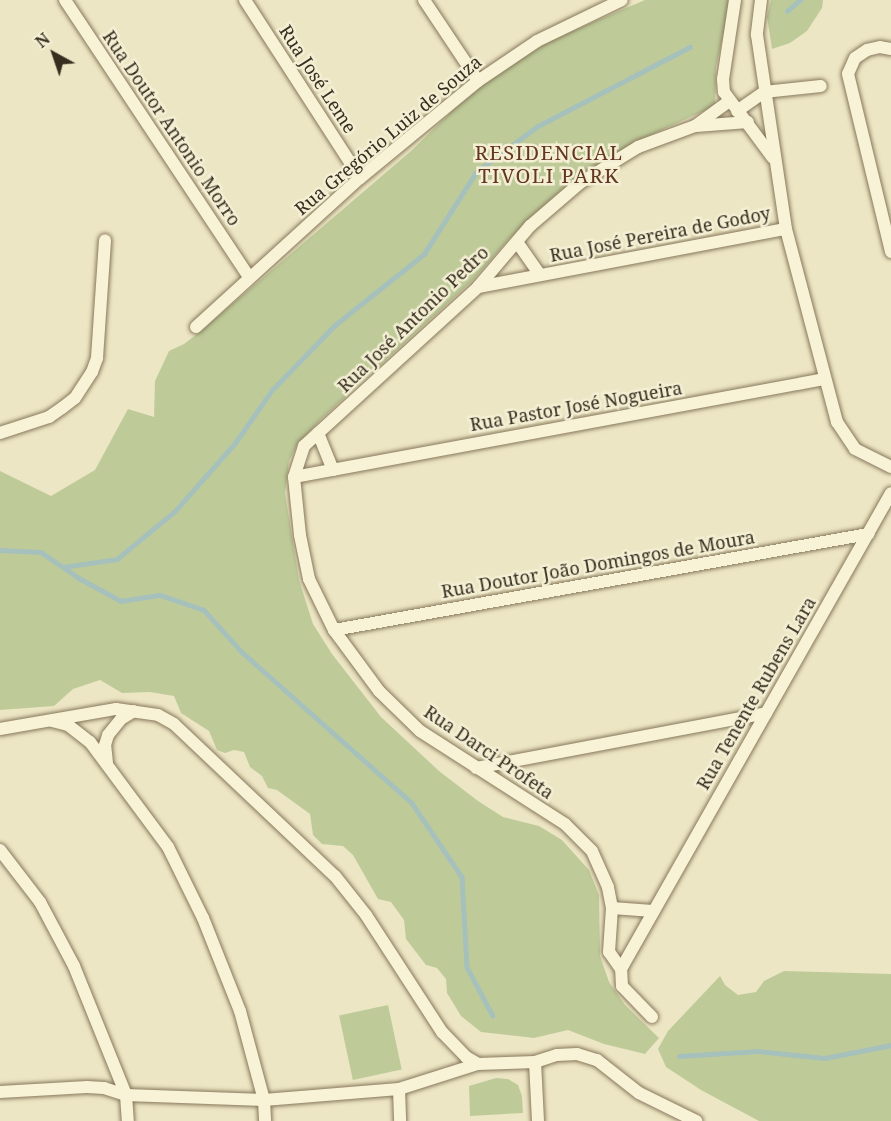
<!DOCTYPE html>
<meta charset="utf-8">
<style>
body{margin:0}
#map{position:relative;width:891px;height:1121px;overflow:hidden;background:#ede6c4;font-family:"Noto Serif",serif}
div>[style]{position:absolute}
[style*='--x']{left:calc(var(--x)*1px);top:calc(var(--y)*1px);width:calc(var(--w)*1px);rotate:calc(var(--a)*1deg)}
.green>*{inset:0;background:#becb99;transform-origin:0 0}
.stream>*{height:4.5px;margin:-2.25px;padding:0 2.25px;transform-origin:2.25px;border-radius:2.25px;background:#a6c0bc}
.roads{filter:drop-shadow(0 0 2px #87785b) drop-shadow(0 0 2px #87785b)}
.minor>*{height:12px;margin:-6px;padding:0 6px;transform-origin:6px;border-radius:6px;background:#f8f2d7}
span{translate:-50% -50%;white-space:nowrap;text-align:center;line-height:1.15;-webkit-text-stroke:5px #f4efd4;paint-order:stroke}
.street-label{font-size:18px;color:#372e1f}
.neighbourhood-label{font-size:20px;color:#633720;letter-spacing:1.5px}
.north{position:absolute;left:24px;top:24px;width:60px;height:60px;-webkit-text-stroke:4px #f4efd4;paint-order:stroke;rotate:320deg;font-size:16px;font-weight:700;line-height:24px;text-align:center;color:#372e1f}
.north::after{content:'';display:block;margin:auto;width:21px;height:27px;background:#372e1f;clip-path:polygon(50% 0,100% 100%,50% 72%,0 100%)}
</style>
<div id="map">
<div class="green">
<i style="clip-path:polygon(645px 0,731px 0,716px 67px,715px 106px,637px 141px,576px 178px,550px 200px,509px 239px,471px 282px,320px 420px,297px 445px,289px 461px,285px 493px,299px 580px,313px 624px,332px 654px,381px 717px,439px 771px,478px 801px,503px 817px,539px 826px,562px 840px,589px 870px,599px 895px,600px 956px,609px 982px,625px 1005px,659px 1038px,645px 1054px,604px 1044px,568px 1030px,534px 1038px,481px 1032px,461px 1016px,447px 993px,446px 979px,437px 968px,426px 965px,406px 939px,404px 920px,391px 902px,378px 899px,353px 855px,343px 846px,322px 844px,313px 835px,310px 814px,277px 790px,268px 788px,262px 776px,250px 767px,244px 752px,234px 750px,225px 753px,217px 750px,209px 731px,181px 713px,174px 696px,150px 692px,122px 693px,100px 680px,73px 689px,54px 706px,0 710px,0 471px,51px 496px,95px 470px,128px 409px,154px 417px,155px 381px,169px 351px,184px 344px,202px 330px,411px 151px,469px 95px,505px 68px,542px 44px)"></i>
<i style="clip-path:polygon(771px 0,823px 0,822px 8px,807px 31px,790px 43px,772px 49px,767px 17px)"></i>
<i style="clip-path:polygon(784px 971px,891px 974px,891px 1121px,759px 1121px,701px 1090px,666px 1067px,658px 1049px,668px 1031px,720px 976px,725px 985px,738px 995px,756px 992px,764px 981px)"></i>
<i style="left:388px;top:1005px;width:66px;height:50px;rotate:78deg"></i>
<i style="clip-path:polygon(496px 1078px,508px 1079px,518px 1085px,522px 1096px,523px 1113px,470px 1116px,469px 1086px)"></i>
</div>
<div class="stream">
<i style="--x:787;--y:11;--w:17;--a:-40"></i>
<i style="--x:0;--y:550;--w:41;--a:2.8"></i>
<i style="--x:41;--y:552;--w:46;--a:34.4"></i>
<i style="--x:79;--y:578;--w:48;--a:28.7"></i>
<i style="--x:121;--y:601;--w:39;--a:-9"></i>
<i style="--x:160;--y:595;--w:46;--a:18.8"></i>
<i style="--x:204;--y:610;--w:57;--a:47.9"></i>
<i style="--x:242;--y:652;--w:227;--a:41.6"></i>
<i style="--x:412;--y:803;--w:89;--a:56"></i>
<i style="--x:462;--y:877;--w:90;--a:86.8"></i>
<i style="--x:467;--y:967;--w:55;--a:62"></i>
<i style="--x:63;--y:567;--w:55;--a:-8.4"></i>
<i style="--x:117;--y:559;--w:75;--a:-39.6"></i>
<i style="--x:175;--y:511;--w:91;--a:-48.6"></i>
<i style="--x:235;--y:443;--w:65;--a:-55.1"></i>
<i style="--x:272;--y:390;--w:91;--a:-45.9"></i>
<i style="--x:335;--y:325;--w:114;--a:-38.6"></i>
<i style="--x:424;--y:254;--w:97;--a:-57.6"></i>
<i style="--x:476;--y:172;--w:77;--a:-36.6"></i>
<i style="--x:538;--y:126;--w:171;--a:-27.5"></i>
<i style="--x:679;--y:1056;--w:79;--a:-3.6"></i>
<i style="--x:758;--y:1051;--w:67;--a:6"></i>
<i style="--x:825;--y:1058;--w:67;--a:-11.1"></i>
</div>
<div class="roads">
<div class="minor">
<i style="--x:65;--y:0;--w:333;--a:56.4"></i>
<i style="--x:245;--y:0;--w:212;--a:57.1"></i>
<i style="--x:424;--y:0;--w:97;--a:56.3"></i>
<i style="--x:735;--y:0;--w:80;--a:98.6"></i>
<i style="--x:723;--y:79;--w:13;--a:86"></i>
<i style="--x:724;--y:92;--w:82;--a:53.4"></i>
<i style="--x:761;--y:0;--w:35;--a:97"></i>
<i style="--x:757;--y:35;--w:196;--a:81.5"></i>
<i style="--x:786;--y:229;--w:200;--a:75.2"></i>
<i style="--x:837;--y:422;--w:32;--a:56"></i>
<i style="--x:855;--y:449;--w:40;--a:26.6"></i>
<i style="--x:891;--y:49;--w:11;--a:-170"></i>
<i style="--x:880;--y:47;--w:13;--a:167"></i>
<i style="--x:867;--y:50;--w:14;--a:146"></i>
<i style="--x:855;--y:58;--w:17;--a:114"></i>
<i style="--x:848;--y:74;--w:183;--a:76.4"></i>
<i style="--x:737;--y:111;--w:33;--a:-35"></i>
<i style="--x:764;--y:92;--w:57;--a:-6"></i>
<i style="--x:696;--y:126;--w:52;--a:-4.4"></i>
<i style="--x:517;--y:242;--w:40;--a:55.1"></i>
<i style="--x:478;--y:287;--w:313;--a:-10.7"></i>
<i style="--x:196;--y:327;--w:222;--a:-42.3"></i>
<i style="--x:360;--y:178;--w:153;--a:-39.4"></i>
<i style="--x:478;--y:81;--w:71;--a:-34.1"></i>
<i style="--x:537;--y:41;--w:94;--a:-25.8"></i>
<i style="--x:0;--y:433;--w:52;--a:-18.1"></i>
<i style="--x:49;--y:417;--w:16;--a:-35"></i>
<i style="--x:62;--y:408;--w:16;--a:-38"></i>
<i style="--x:75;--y:398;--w:31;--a:-57"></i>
<i style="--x:92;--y:372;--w:15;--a:-70"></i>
<i style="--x:97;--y:358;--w:118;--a:-86.1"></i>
<i style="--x:318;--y:433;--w:40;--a:68"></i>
<i style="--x:294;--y:477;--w:540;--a:-10.46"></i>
<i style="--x:334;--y:630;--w:543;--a:-10.19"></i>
<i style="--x:52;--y:721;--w:16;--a:14"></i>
<i style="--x:68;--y:725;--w:28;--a:38"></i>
<i style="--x:90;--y:742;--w:131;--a:53.4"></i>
<i style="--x:168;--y:847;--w:79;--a:63.8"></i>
<i style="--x:203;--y:918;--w:100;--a:68.3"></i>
<i style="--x:240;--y:1011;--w:92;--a:74.9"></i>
<i style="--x:264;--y:1100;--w:21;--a:87"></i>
<i style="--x:0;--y:729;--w:118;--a:-9.8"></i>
<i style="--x:116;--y:709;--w:42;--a:8.1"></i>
<i style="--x:158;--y:715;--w:18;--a:29"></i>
<i style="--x:174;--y:724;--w:221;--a:43.4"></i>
<i style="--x:335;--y:876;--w:50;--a:51.5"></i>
<i style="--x:366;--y:915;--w:140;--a:57"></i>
<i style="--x:442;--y:1032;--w:35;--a:46"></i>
<i style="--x:466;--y:1057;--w:14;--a:30"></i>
<i style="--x:107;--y:763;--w:18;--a:-96"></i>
<i style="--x:105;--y:745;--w:10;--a:-73"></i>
<i style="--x:108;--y:735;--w:21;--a:-51"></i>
<i style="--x:121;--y:719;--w:15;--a:-32"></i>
<i style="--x:476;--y:768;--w:295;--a:-10.7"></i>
<i style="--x:0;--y:850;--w:66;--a:52.4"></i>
<i style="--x:40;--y:902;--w:72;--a:62"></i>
<i style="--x:74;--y:966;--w:139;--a:68"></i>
<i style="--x:126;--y:1095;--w:26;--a:86"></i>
<i style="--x:612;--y:908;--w:41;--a:4.2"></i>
<i style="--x:621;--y:969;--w:547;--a:-60.44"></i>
<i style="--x:652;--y:1017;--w:43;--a:-134.1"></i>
<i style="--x:622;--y:986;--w:17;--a:-93"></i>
<i style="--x:621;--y:969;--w:21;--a:-125"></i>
<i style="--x:609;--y:952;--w:44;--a:-86.1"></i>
<i style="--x:612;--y:908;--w:21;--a:-101"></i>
<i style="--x:608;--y:887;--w:39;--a:-114"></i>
<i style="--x:592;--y:851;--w:38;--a:-135"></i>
<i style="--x:565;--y:824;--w:172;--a:-147.3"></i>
<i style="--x:420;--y:731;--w:57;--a:-135.7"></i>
<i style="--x:379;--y:691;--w:76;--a:-126.4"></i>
<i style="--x:334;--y:630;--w:57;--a:-116.1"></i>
<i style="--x:309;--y:579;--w:45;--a:-101.6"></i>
<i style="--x:300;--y:535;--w:58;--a:-95.9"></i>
<i style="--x:294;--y:477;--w:33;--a:-72"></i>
<i style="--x:304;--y:446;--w:236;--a:-42.4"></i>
<i style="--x:478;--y:287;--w:80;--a:-49.6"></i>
<i style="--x:530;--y:226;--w:66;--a:-40.7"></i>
<i style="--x:580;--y:183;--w:68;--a:-31.8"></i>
<i style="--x:638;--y:147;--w:61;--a:-20.2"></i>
<i style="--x:695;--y:126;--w:41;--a:-36"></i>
<i style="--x:535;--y:1062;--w:59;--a:87.1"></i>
<i style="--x:399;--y:1089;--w:32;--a:88"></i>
<i style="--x:0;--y:1092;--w:87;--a:-3.3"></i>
<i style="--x:87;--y:1087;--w:17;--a:3"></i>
<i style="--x:104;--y:1088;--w:23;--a:18"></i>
<i style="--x:126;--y:1095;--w:138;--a:2.1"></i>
<i style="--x:264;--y:1100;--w:135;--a:-4.7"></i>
<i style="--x:399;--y:1089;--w:83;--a:-17.6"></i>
<i style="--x:478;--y:1064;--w:57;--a:-2"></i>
<i style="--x:535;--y:1062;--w:23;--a:-18"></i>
<i style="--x:557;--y:1055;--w:20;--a:-3"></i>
<i style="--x:577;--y:1054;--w:21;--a:17"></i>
<i style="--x:597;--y:1060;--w:53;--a:38.2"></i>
<i style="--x:639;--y:1093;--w:64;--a:26.2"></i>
</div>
</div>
<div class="street-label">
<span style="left:318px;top:79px;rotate:57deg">Rua José Leme</span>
<span style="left:172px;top:128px;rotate:56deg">Rua Doutor Antonio Morro</span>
<span style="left:388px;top:135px;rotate:-40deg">Rua Gregório Luiz de Souza</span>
<span style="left:660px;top:234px;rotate:-11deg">Rua José Pereira de Godoy</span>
<span style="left:413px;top:319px;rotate:-44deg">Rua José Antonio Pedro</span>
<span style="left:576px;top:406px;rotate:-10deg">Rua Pastor José Nogueira</span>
<span style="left:598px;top:564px;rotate:-10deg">Rua Doutor João Domingos de Moura</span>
<span style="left:756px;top:693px;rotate:-60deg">Rua Tenente Rubens Lara</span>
<span style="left:489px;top:752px;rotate:34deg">Rua Darci Profeta</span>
</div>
<div class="neighbourhood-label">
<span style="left:549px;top:164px">RESIDENCIAL<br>TIVOLI PARK</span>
</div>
<div class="north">N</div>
</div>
